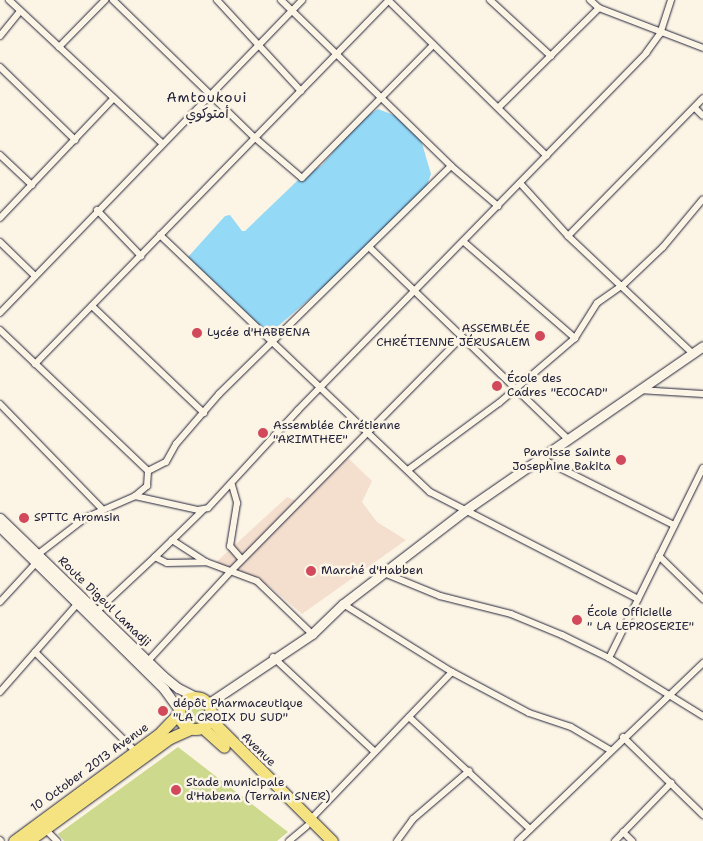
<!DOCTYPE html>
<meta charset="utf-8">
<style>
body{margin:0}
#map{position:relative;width:703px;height:841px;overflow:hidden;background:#fcf5e5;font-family:"Shantell Sans","Playpen Sans Arabic",sans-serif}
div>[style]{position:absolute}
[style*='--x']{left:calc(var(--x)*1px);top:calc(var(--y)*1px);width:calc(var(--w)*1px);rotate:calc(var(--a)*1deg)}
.built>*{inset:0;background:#f4dfce}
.green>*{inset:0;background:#cdd98c}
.round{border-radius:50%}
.water>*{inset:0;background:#94d9f6}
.roads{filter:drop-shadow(0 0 1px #22223b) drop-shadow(0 0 1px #22223b)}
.minor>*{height:6px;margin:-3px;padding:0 3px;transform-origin:3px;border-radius:3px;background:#fcf5e5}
.tertiary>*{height:9px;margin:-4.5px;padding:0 4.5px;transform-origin:4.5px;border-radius:4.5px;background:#fcf5e5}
.secondary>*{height:9px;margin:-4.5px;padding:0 4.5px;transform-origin:4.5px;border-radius:4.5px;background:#fcf5e5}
.trunk>*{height:11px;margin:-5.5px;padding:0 5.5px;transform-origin:5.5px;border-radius:5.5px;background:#f5e381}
.trunk>.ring{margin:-5.5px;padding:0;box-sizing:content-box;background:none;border:11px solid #f5e381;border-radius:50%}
.dots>*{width:14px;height:14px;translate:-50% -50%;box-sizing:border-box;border:2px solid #fcf5e5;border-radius:50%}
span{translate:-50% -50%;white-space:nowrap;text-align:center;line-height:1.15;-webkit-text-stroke:5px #fcf5e5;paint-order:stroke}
.poi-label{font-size:12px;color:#22223b}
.right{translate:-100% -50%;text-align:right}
.left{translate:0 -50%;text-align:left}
.street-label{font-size:12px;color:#22223b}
.neighbourhood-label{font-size:14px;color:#22223b;letter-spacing:1px}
</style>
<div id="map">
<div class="built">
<i style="clip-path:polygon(348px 458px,372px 481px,362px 502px,377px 522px,406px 540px,302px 614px,268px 585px,212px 566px,287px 497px,302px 503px)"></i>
</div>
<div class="green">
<i class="round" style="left:184px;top:703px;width:22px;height:22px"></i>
<i style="clip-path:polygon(178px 747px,288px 832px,277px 841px,64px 841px,58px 834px)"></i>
</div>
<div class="water">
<i style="clip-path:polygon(378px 109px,396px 116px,421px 140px,431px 174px,426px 188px,343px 270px,269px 334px,188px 257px,225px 216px,230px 215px,242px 231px,245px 231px,297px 181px,322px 165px,359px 121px)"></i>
</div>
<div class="roads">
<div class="minor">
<i style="--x:9;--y:0;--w:209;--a:43.1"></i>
<i style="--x:113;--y:0;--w:197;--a:44.2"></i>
<i style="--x:254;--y:137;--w:63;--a:40.5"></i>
<i style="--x:302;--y:178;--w:187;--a:-45.4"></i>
<i style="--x:217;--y:0;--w:124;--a:47.3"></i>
<i style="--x:281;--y:0;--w:238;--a:44.3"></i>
<i style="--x:451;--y:166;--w:62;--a:40.4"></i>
<i style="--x:490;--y:0;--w:83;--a:42.6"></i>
<i style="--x:590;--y:0;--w:12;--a:42"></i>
<i style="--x:599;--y:8;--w:111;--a:21"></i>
<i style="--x:389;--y:1;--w:221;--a:44.5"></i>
<i style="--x:0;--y:36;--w:32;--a:-51"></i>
<i style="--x:59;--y:47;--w:66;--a:-45.6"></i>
<i style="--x:0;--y:67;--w:105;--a:44.2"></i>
<i style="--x:500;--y:106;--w:139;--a:-44.7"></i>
<i style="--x:695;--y:108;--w:11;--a:45"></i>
<i style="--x:0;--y:155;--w:44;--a:43.2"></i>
<i style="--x:520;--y:183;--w:72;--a:47.8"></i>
<i style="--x:568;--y:236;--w:170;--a:43.3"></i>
<i style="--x:97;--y:210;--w:64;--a:46.3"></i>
<i style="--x:0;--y:218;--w:163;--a:-46.5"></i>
<i style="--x:160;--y:235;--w:373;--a:43.6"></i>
<i style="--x:430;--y:492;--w:234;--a:27.2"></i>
<i style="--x:568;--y:236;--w:193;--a:-45.6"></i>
<i style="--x:0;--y:242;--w:49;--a:44.2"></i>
<i style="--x:464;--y:242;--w:147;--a:40.9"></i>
<i style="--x:369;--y:247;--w:275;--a:44"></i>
<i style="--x:92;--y:306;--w:155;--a:43.7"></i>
<i style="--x:0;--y:313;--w:435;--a:-46"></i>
<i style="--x:0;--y:330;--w:204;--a:43.6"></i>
<i style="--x:35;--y:364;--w:508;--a:-45.8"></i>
<i style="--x:639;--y:390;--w:64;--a:3.6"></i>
<i style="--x:0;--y:404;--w:146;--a:45.8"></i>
<i style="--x:542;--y:459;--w:148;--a:26.6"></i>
<i style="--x:408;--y:470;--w:113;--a:-36.4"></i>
<i style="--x:499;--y:403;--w:100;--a:-40.5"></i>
<i style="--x:575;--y:338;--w:41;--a:-57.8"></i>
<i style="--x:597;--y:303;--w:32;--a:-35"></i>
<i style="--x:623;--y:285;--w:55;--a:-43.5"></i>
<i style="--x:663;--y:247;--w:62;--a:-50.2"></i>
<i style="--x:148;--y:471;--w:20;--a:-27"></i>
<i style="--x:166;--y:462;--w:21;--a:-61"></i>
<i style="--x:176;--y:444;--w:66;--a:-49.3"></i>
<i style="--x:219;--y:394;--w:325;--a:-44.5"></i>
<i style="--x:232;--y:485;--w:19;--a:74"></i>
<i style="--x:237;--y:503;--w:44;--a:99.2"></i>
<i style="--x:230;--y:546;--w:18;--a:49"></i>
<i style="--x:135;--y:496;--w:65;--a:12.5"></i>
<i style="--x:198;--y:510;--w:10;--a:-11"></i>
<i style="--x:208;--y:508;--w:133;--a:-47.4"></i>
<i style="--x:298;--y:410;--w:499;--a:-45.7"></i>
<i style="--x:646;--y:53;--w:24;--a:-54"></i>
<i style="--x:660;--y:34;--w:36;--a:-72"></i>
<i style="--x:172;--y:540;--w:40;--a:32.9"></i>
<i style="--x:37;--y:555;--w:61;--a:-37.6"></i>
<i style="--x:85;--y:518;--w:55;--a:-23.7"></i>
<i style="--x:135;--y:496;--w:16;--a:-40"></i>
<i style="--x:147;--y:486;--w:15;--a:-86"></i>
<i style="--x:659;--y:556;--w:62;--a:44.3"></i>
<i style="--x:155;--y:557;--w:67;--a:-44.4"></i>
<i style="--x:384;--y:573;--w:61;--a:22.3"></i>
<i style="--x:440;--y:596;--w:73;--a:14.2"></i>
<i style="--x:511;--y:614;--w:55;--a:22.4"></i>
<i style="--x:562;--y:635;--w:52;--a:26.1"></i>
<i style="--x:609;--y:658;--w:110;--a:31.7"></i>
<i style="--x:0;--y:602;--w:53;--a:-47.3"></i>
<i style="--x:343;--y:604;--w:128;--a:32"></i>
<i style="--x:452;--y:672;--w:87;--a:28"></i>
<i style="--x:529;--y:713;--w:44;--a:18.4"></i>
<i style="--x:571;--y:727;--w:45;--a:30.5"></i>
<i style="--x:96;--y:612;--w:81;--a:-43"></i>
<i style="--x:155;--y:557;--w:13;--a:27"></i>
<i style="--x:167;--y:563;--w:39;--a:-1"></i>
<i style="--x:206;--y:562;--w:54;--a:20.4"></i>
<i style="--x:257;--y:581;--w:76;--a:43.9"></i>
<i style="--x:35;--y:652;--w:141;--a:44.7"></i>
<i style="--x:273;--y:657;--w:139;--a:43"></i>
<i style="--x:609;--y:658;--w:212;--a:-63.7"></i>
<i style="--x:147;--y:662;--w:124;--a:-47.3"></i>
<i style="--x:231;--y:571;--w:329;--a:-45.4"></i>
<i style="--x:0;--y:692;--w:121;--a:-48.7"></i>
<i style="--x:409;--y:717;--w:165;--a:42.8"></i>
<i style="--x:623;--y:737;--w:112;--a:44.3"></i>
<i style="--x:310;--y:820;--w:205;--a:-46.2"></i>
<i style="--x:45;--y:829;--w:17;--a:45"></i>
<i style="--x:623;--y:832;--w:13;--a:45"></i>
<i style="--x:0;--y:840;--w:1;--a:45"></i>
<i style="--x:289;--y:841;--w:23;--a:-40"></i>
<i style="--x:397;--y:841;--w:27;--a:-54"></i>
<i style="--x:413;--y:819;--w:74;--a:-40.6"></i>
<i style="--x:518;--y:841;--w:257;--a:-43.9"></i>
<i style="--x:615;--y:841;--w:81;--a:-46"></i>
</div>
<div class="tertiary">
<i style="--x:209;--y:703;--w:124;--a:-33.8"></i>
<i style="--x:312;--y:634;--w:43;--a:-44.1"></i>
<i style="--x:343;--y:604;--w:153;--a:-37.5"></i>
<i style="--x:464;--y:511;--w:290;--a:-34.6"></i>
</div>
<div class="secondary">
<i style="--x:0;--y:518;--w:227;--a:44.1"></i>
<i style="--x:163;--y:676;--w:19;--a:39"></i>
<i style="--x:178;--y:688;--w:20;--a:27"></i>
<i style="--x:0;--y:527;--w:231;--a:44.6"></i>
<i style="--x:164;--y:689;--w:26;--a:54"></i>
</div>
<div class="trunk">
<i class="ring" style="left:179px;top:697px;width:21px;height:21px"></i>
<i style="--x:211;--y:720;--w:171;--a:45"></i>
<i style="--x:203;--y:728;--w:28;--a:42"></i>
<i style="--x:14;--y:841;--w:179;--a:-36.4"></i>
<i style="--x:158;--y:735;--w:30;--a:-46"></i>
<i style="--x:28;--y:841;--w:175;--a:-36"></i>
<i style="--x:170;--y:738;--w:22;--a:-24"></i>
</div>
</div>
<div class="dots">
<i style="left:197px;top:333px;background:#d1495b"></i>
<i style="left:540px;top:336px;background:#d1495b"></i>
<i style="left:497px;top:386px;background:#d1495b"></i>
<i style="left:263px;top:433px;background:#d1495b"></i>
<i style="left:621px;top:460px;background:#d1495b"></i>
<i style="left:24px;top:518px;background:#d1495b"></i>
<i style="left:311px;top:571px;background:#d1495b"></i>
<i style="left:577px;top:620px;background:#d1495b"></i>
<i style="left:163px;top:711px;background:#d1495b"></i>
<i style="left:176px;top:790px;background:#d1495b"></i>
</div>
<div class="poi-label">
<span class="right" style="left:530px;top:336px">ASSEMBLÉE<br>CHRÉTIENNE JÉRUSALEM</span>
<span class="left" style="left:207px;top:333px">Lycée d'HABBENA</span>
<span class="left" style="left:507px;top:386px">École des<br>Cadres "ECOCAD"</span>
<span class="left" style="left:273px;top:433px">Assemblée Chrétienne<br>"ARIMTHEE"</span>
<span class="right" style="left:611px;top:460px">Paroisse Sainte<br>Josephine Bakita</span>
<span class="left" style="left:34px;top:518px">SPTTC Aromsin</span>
<span class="left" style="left:321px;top:571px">Marché d'Habben</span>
<span class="left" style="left:587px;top:620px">École Officielle<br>" LA LEPROSERIE"</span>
<span class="left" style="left:173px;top:711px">dépôt Pharmaceutique<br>"LA CROIX DU SUD"</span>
<span class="left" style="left:186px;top:790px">Stade municipale<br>d'Habena (Terrain SNER)</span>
</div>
<div class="street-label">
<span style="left:104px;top:602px;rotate:44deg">Route Digeul Lamadji</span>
<span style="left:258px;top:750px;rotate:44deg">Avenue</span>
<span style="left:90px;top:768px;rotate:-36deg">10 October 2013 Avenue</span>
</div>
<div class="neighbourhood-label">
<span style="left:207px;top:105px">Amtoukoui<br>أمتوكوي</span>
</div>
</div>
